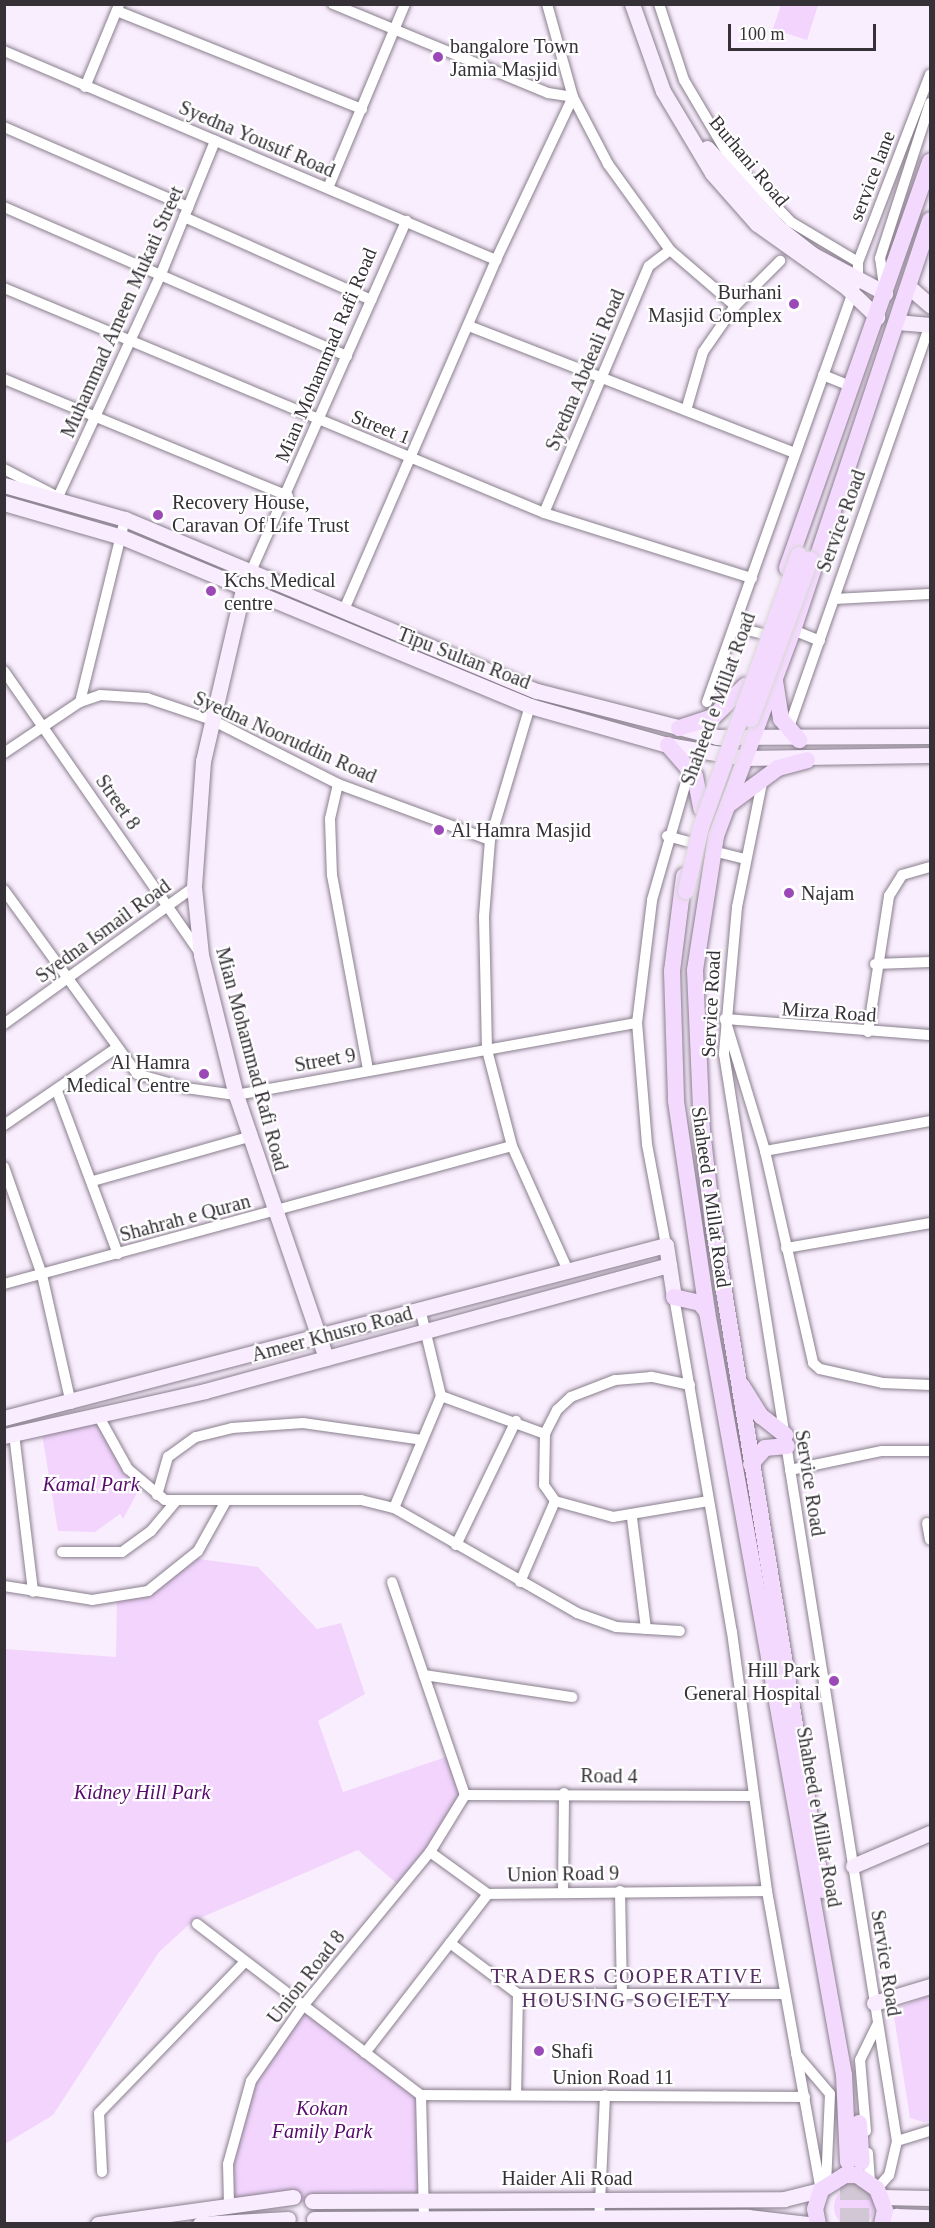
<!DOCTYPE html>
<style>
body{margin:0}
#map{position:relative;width:935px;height:2228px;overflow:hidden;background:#f9eefd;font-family:Georgia,serif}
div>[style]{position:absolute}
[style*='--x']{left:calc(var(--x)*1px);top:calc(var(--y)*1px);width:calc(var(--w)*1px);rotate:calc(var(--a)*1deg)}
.green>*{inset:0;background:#f2d4fd}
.round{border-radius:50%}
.primary-tunnel>*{height:16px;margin-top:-8px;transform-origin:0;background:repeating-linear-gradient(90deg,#d2c8d5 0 16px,transparent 0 24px)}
.roads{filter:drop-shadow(0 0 2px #897f8d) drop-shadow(0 0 2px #897f8d)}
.street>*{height:10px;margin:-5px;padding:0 5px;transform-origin:5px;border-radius:5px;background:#fff}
.secondary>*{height:15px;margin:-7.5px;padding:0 7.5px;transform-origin:7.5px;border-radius:7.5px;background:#f9ecfe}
.primary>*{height:16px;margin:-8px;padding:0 8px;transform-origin:8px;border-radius:8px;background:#f4d9fe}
.bridges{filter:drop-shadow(0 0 2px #d7d6d7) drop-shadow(0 0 2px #d7d6d7)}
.primary-bridge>*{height:16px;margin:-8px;padding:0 8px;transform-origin:8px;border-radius:8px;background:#f4d9fe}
.dots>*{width:16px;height:16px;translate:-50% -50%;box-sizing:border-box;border:3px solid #fff;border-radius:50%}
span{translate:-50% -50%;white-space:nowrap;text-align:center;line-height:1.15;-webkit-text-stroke:4.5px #fff;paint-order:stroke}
.poi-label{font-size:20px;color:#353137}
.left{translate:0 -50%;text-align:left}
.right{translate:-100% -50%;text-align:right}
.street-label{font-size:20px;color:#353137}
.park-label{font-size:20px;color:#570a6d;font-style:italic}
.neighbourhood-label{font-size:21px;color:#562e64;letter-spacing:1.5px}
.frame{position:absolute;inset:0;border:6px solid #353137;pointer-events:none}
.scale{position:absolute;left:728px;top:24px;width:148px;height:27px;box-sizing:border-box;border:3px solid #353137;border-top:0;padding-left:8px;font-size:18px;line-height:21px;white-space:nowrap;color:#353137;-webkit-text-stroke:4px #fff;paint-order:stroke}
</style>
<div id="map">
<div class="green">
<i style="clip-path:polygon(781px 5px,818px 5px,807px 40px,773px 29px)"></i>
<i style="clip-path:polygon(99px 1417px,142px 1484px,123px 1519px,120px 1514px,95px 1532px,58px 1531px,41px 1428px)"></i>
<i style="clip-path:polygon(192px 1558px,258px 1567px,317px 1629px,341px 1623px,365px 1694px,318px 1721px,343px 1792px,449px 1756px,465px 1795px,401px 1887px,358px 1850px,193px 1921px,159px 1952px,53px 2115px,5px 2144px,5px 1649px,116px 1657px,117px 1598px,164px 1583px)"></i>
<i style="clip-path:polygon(930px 1995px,930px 2121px,924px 2122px,910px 2118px,893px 2010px)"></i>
<i style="clip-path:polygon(303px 2006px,421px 2095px,426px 2199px,229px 2204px,228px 2164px,251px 2081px)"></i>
<i class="round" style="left:834px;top:2187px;width:40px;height:40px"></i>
</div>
<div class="primary-tunnel">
<i style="--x:848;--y:2224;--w:62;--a:-90"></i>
<i style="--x:861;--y:2224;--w:58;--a:-89"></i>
</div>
<div class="roads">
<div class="street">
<i style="--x:333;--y:4;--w:233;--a:22.5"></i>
<i style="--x:548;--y:93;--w:25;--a:9"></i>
<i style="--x:573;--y:97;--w:180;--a:115.3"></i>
<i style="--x:496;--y:260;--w:382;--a:113.5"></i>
<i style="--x:547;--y:4;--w:97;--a:74.4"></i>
<i style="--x:573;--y:97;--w:76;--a:62.4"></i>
<i style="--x:608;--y:164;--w:106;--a:54.2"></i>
<i style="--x:670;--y:250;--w:86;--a:40.7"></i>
<i style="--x:735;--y:306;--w:64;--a:-45"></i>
<i style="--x:659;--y:4;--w:80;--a:71.8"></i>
<i style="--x:684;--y:80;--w:91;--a:59.5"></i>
<i style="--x:730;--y:158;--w:88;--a:46.4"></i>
<i style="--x:791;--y:222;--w:78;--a:30.8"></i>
<i style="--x:117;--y:11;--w:264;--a:21.8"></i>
<i style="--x:4;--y:51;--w:535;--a:23.02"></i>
<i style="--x:85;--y:87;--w:89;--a:-67.5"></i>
<i style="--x:4;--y:127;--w:201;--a:23.5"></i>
<i style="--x:328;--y:188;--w:199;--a:-67.3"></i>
<i style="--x:4;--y:207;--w:374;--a:23.5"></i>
<i style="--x:184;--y:217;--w:205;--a:23.9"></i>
<i style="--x:884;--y:286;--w:28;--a:-98"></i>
<i style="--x:880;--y:258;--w:163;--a:-72.1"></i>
<i style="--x:4;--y:288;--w:585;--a:22.62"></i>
<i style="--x:544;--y:513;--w:218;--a:17.4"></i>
<i style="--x:469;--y:326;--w:349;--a:21.3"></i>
<i style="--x:823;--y:375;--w:31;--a:22"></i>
<i style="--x:4;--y:379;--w:307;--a:22.4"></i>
<i style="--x:687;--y:407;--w:57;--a:-73.8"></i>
<i style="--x:703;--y:352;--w:56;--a:-55.2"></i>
<i style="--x:4;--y:469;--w:61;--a:27.4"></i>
<i style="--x:58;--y:497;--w:246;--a:-65.2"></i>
<i style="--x:161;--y:274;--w:144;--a:-67.9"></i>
<i style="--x:544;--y:513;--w:268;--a:-67"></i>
<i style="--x:649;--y:266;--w:26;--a:-37"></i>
<i style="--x:252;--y:569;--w:381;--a:-66.1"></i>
<i style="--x:834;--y:599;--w:96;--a:-3"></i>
<i style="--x:735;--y:627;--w:29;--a:14"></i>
<i style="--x:793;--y:630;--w:29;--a:22"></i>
<i style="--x:4;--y:671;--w:342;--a:55.2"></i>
<i style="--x:80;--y:702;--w:188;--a:-76.2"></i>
<i style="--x:707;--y:702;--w:449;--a:-70.4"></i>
<i style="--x:858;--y:279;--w:17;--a:-90"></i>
<i style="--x:858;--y:262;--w:201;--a:-69"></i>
<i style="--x:530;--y:706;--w:140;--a:106.6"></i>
<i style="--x:490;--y:840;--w:77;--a:94.5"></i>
<i style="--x:484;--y:917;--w:133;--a:88.7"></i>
<i style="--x:487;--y:1050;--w:99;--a:75.4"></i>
<i style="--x:512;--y:1146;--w:139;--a:65.8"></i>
<i style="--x:788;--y:730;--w:429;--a:-70.7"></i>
<i style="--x:4;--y:753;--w:92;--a:-33.9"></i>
<i style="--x:80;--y:702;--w:21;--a:-19"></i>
<i style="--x:100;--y:695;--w:47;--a:3.7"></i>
<i style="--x:147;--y:698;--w:69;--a:18.7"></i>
<i style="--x:212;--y:720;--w:141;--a:26.9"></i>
<i style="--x:338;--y:784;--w:162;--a:20.2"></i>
<i style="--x:763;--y:778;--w:132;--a:101.4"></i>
<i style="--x:737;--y:907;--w:148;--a:95.1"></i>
<i style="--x:724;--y:1054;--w:1101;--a:80.96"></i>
<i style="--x:897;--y:2141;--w:35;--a:103"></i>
<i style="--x:889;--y:2175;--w:18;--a:131"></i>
<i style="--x:338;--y:784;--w:36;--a:103"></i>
<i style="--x:330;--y:819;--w:56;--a:88"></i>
<i style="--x:332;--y:875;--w:198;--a:79.5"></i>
<i style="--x:667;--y:836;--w:24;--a:15"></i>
<i style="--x:713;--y:851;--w:33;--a:14"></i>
<i style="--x:4;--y:890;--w:227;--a:54.1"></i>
<i style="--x:137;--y:1074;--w:51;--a:15.9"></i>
<i style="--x:186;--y:1088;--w:50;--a:8"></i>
<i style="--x:236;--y:1095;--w:407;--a:-10.2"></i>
<i style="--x:875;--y:964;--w:55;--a:-2.1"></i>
<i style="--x:4;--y:1024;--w:234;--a:-35.8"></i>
<i style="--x:868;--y:1032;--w:138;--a:-81.2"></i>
<i style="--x:889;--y:896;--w:25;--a:-58"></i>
<i style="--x:902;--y:875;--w:29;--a:-16"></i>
<i style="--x:930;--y:1035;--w:206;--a:-175.5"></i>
<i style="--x:725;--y:1019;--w:138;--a:73.1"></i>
<i style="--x:765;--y:1151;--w:217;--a:77.2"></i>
<i style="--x:813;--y:1363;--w:9;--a:41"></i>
<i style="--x:820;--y:1369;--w:65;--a:12.5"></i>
<i style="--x:883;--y:1383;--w:47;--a:2.4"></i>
<i style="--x:57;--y:1091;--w:174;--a:69.5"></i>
<i style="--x:4;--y:1125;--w:135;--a:-34.4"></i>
<i style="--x:765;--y:1151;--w:168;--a:-10.3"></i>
<i style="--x:4;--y:1167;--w:114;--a:70.6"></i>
<i style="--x:42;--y:1275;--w:132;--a:77.3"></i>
<i style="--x:93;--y:1181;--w:162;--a:-15.8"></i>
<i style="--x:666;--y:1245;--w:103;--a:-100.7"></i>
<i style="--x:647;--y:1144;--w:121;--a:-94.7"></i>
<i style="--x:637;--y:1023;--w:124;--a:-83"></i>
<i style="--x:652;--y:900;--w:119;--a:-73.9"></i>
<i style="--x:786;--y:1248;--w:146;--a:-9.8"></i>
<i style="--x:4;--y:1284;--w:526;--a:-15.2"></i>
<i style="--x:674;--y:1297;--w:340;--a:80.2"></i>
<i style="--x:732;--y:1632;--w:261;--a:82.3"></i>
<i style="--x:767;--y:1891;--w:304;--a:79.8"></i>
<i style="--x:690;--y:1385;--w:40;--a:-168"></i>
<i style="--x:651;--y:1377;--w:36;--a:175"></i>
<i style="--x:615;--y:1380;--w:47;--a:158.9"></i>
<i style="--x:571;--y:1397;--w:19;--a:137"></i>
<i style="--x:557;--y:1410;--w:27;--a:117"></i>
<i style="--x:545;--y:1434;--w:51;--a:91.1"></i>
<i style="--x:544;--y:1485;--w:19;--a:55"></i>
<i style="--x:555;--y:1501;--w:60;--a:15.4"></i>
<i style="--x:613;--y:1517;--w:97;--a:-9.5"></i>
<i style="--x:441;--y:1396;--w:111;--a:20.1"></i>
<i style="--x:99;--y:1417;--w:60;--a:60.9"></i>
<i style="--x:128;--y:1469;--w:48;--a:40"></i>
<i style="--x:165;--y:1500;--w:196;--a:0"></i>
<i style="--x:361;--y:1500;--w:34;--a:14"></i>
<i style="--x:394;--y:1508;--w:211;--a:29.8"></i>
<i style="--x:577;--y:1613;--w:41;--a:19.7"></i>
<i style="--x:616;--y:1627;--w:64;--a:3.6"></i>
<i style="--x:14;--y:1434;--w:159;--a:83.1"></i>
<i style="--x:790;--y:1470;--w:94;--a:-11.7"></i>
<i style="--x:882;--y:1451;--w:48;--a:0"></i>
<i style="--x:157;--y:1495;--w:40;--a:-74"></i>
<i style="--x:168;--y:1457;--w:34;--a:-36"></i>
<i style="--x:196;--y:1437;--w:37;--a:-14"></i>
<i style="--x:232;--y:1428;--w:71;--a:-4"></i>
<i style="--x:303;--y:1423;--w:120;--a:8.1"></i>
<i style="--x:394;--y:1508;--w:121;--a:-67.2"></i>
<i style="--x:441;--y:1396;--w:85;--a:-103.5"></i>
<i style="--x:632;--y:1518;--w:112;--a:82.8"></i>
<i style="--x:927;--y:1523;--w:17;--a:80"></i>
<i style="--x:456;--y:1545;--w:138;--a:-64.2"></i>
<i style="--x:62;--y:1552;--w:60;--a:0"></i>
<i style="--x:122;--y:1552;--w:36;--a:-36"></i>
<i style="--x:151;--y:1531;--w:38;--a:-50"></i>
<i style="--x:392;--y:1582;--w:225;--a:71.1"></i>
<i style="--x:520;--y:1582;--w:88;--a:-66.6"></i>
<i style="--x:4;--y:1586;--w:89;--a:9"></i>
<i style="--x:92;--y:1600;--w:57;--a:-9.1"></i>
<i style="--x:148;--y:1591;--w:64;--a:-38.7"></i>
<i style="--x:198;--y:1551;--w:57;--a:-60.8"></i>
<i style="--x:424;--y:1675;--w:150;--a:8.5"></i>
<i style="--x:465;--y:1795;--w:288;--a:0.2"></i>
<i style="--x:430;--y:1852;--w:72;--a:35.9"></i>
<i style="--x:563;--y:1891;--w:98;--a:-89.4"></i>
<i style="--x:620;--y:1891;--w:101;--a:88.9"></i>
<i style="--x:197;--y:1924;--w:282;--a:37.4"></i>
<i style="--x:450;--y:1943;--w:85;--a:36.9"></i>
<i style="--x:518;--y:1994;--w:101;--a:91.1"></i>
<i style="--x:518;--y:1994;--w:266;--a:0"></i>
<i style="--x:365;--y:2053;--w:201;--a:-52.3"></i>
<i style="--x:488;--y:1894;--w:279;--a:-0.6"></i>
<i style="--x:796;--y:2054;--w:52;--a:49.6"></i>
<i style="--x:830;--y:2094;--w:90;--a:92.5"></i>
<i style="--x:421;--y:2095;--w:384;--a:0.3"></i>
<i style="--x:421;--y:2095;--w:121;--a:88.6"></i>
<i style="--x:866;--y:2131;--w:71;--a:-94.8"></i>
<i style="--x:860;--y:2060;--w:39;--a:-64"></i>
<i style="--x:897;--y:2141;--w:34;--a:-17"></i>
<i style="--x:868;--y:2153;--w:29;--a:86"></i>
<i style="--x:102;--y:2172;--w:59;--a:-92.9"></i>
<i style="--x:99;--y:2113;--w:207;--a:-46"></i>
<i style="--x:229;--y:2204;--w:40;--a:-91.4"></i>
<i style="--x:228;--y:2164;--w:86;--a:-74.5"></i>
<i style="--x:251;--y:2081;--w:91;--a:-55.3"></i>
<i style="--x:303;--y:2006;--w:200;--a:-50.5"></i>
<i style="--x:430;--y:1852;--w:67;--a:-58.4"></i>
<i style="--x:599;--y:2223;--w:128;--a:-87.3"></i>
</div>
<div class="secondary">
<i style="--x:632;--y:4;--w:92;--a:70.4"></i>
<i style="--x:663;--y:91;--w:96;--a:59.1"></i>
<i style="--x:712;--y:173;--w:68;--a:48.6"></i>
<i style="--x:757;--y:224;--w:110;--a:35.4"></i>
<i style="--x:847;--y:288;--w:42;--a:44"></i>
<i style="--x:707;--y:148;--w:109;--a:48"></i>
<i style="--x:780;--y:229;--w:41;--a:38"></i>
<i style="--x:812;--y:254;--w:83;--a:28.1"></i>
<i style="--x:909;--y:287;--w:28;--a:41"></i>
<i style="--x:897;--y:322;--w:33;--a:5"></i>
<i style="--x:4;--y:485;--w:126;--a:15.7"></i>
<i style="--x:125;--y:519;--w:446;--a:22.7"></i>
<i style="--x:537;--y:691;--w:186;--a:14.3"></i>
<i style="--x:717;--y:737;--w:213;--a:-0.3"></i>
<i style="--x:4;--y:503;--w:123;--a:16.1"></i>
<i style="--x:122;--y:537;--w:442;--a:22.5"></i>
<i style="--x:530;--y:706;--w:143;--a:15.8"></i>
<i style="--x:668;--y:745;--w:77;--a:9.7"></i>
<i style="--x:744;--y:758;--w:186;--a:-0.9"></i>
<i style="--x:244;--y:585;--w:181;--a:103.1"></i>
<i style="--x:203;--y:761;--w:126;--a:94.1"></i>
<i style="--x:194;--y:887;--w:68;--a:84.1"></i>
<i style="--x:201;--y:955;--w:144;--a:76"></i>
<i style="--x:236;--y:1095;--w:278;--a:71.1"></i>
<i style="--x:4;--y:1418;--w:684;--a:-14.65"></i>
<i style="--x:666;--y:1245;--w:53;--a:81.3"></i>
<i style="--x:4;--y:1436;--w:206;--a:-12.6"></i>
<i style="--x:205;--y:1391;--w:481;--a:-15.2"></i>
<i style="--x:853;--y:1866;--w:84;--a:-23.2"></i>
<i style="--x:874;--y:2003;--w:59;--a:-16.9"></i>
<i style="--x:882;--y:2197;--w:48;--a:1.2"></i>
<i style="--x:312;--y:2201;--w:472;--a:-0.2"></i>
<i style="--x:784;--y:2199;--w:38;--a:-14"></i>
<i style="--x:314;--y:2219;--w:434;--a:-0.3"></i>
<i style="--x:748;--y:2217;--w:60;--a:6.7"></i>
<i style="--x:882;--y:2223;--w:16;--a:-27"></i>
<i style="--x:896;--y:2216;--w:34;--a:2"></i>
<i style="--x:98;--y:2224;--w:197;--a:-7.9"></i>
<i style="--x:200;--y:2224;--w:88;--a:-3.3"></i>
</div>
<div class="primary">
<i style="--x:787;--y:568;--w:431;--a:-70.6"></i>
<i style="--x:775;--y:681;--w:38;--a:81"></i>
<i style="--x:781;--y:719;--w:28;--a:49"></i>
<i style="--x:679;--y:728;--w:36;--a:-18"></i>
<i style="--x:713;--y:717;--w:45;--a:-44.1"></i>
<i style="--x:668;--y:745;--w:41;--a:48.9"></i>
<i style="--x:695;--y:776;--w:33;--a:79"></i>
<i style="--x:728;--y:805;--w:62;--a:-36.5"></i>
<i style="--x:778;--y:768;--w:30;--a:-15"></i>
<i style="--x:684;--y:876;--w:96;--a:97.2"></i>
<i style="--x:672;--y:971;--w:130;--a:88.2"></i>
<i style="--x:676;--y:1101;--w:213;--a:81.6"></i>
<i style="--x:707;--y:1312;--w:775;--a:79.82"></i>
<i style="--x:844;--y:2075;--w:87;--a:87.4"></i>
<i style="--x:674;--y:1297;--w:27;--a:13"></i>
<i style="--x:700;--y:1303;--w:11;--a:52"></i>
<i style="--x:742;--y:1386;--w:36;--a:58"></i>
<i style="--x:761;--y:1416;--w:31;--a:38"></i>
<i style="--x:751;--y:1464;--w:21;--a:-49"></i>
<i style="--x:765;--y:1448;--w:22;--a:-5"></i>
<i style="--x:822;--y:1890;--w:675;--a:-99.29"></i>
<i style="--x:713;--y:1224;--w:94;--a:-96.7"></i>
<i style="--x:702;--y:1131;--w:161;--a:-92.5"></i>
<i style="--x:695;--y:970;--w:136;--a:-81.1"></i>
<i style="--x:716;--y:836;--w:220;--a:-69.5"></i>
<i style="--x:793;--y:630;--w:432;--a:-71.5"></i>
<i style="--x:859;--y:2123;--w:39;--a:86"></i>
<i style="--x:818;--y:2224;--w:15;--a:-101"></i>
<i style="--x:815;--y:2209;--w:20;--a:-72"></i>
<i style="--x:821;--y:2190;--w:28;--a:-32"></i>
<i style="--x:845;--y:2175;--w:12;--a:0"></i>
<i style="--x:857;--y:2175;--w:24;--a:35"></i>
<i style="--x:877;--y:2189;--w:22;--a:69"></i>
<i style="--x:885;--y:2210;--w:14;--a:102"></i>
</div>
</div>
<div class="bridges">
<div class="primary-bridge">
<i style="--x:751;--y:719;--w:170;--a:-69.6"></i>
<i style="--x:686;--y:891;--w:66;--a:-76.8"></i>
<i style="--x:701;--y:827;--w:289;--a:-70.2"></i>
</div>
</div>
<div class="dots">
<i style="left:438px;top:57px;background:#9c49b8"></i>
<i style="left:794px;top:304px;background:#9c49b8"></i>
<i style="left:158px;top:515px;background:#9c49b8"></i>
<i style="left:211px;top:591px;background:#9c49b8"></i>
<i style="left:439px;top:830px;background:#9c49b8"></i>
<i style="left:789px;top:893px;background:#9c49b8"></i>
<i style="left:204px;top:1074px;background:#9c49b8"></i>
<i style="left:834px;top:1681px;background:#9c49b8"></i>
<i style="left:539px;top:2051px;background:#9c49b8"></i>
</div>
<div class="poi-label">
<span class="left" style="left:450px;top:58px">bangalore Town<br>Jamia Masjid</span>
<span class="right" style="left:782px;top:304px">Burhani<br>Masjid Complex</span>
<span class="left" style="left:172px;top:514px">Recovery House,<br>Caravan Of Life Trust</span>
<span class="left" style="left:224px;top:592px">Kchs Medical<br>centre</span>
<span class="left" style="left:451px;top:830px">Al Hamra Masjid</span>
<span class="left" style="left:801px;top:893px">Najam</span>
<span class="right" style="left:190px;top:1074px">Al Hamra<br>Medical Centre</span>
<span class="right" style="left:820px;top:1682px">Hill Park<br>General Hospital</span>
<span class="left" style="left:551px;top:2051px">Shafi</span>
</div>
<div class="street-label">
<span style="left:257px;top:139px;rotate:23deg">Syedna Yousuf Road</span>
<span style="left:749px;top:161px;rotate:50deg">Burhani Road</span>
<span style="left:872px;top:176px;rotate:-69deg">service lane</span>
<span style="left:122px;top:312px;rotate:-66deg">Muhammad Ameen Mukati Street</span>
<span style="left:326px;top:355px;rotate:-67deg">Mian Mohammad Rafi Road</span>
<span style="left:585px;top:370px;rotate:-67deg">Syedna Abdeali Road</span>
<span style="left:381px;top:427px;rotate:22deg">Street 1</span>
<span style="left:841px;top:521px;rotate:-70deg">Service Road</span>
<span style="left:464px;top:658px;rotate:21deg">Tipu Sultan Road</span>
<span style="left:718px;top:699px;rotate:-70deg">Shaheed e Millat Road</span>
<span style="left:285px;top:737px;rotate:24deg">Syedna Nooruddin Road</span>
<span style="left:118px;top:802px;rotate:55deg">Street 8</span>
<span style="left:103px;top:931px;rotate:-36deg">Syedna Ismail Road</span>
<span style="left:711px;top:1004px;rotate:-87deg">Service Road</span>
<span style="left:829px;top:1012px;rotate:4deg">Mirza Road</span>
<span style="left:252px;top:1059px;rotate:75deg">Mian Mohammad Rafi Road</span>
<span style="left:325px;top:1060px;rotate:-10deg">Street 9</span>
<span style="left:711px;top:1197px;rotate:82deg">Shaheed e Millat Road</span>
<span style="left:185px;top:1218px;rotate:-15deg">Shahrah e Quran</span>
<span style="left:332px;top:1334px;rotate:-15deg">Ameer Khusro Road</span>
<span style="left:810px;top:1483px;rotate:81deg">Service Road</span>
<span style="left:609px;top:1776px;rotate:1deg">Road 4</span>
<span style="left:819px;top:1817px;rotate:80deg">Shaheed e Millat Road</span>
<span style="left:563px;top:1874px;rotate:-1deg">Union Road 9</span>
<span style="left:886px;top:1963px;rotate:81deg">Service Road</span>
<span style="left:306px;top:1977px;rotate:-52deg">Union Road 8</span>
<span style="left:613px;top:2077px">Union Road 11</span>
<span style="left:567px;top:2178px">Haider Ali Road</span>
</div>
<div class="park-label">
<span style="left:91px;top:1484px">Kamal Park</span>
<span style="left:142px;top:1792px">Kidney Hill Park</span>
<span style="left:322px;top:2120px">Kokan<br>Family Park</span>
</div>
<div class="neighbourhood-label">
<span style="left:627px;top:1988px">TRADERS COOPERATIVE<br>HOUSING SOCIETY</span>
</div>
<div class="frame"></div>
<div class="scale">100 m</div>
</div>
